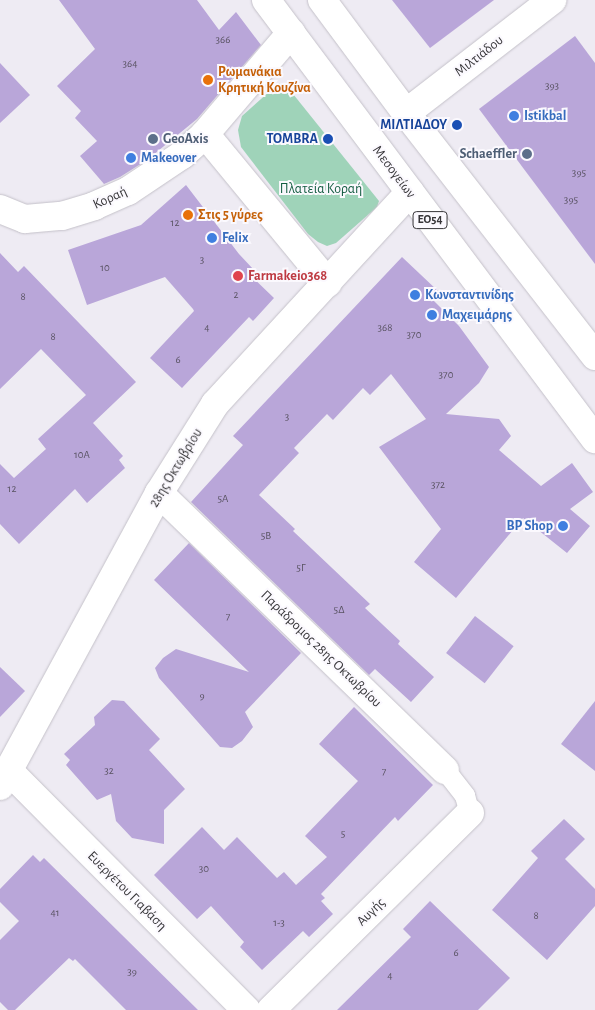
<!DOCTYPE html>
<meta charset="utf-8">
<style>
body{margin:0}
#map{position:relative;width:595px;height:1010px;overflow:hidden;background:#eeebf3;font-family:"Alegreya Sans",sans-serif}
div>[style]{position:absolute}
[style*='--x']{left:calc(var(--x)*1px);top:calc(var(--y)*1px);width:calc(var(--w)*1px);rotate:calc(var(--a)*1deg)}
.green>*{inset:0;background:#9fd3b9}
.building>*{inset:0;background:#b9a6d9;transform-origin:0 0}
.roads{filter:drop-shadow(0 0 1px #c4c1c9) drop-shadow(0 0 1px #c4c1c9)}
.pedestrian>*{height:20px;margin:-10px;padding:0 10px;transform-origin:10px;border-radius:10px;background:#fff}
.minor>*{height:28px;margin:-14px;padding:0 14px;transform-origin:14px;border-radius:14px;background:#fff}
.tertiary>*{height:28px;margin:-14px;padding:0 14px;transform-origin:14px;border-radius:14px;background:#fff}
.primary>*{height:28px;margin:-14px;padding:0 14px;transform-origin:14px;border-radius:14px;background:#fff}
.dots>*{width:14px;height:14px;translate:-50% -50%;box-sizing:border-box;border:2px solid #fbf9fe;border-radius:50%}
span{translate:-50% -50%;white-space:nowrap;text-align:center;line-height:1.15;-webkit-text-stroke:4px #fbf9fe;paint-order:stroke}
.number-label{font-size:11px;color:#585261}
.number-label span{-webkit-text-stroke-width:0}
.shield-label span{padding:1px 4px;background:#fbf9fe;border:1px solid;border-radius:4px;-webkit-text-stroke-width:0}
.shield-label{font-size:12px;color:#373639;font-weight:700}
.street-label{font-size:14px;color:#373639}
.food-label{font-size:14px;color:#c56008;font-weight:700}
.left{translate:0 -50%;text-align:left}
.shop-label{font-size:14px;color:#366cbe;font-weight:700}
.right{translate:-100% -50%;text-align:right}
.transit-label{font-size:14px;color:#164399;font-weight:700}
.service-label{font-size:14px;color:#4e5e75;font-weight:700}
.park-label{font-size:14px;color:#135c41}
.health-label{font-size:14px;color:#be3a42;font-weight:700}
</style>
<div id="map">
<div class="green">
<i style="clip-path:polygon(279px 83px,285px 84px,379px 201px,377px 207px,336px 243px,327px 246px,318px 242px,308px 234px,241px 147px,238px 130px,242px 116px)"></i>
</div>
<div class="building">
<i style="clip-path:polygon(59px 0,197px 0,219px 30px,236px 12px,261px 45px,197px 119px,147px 160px,120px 177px,104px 184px,80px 156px,97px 141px,75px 118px,81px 111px,57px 86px,95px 49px)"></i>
<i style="clip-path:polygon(392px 0,494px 0,430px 48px)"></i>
<i style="clip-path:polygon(575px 36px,595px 63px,595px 264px,479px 109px)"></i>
<i style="clip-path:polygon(0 63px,30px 95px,0 123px)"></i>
<i style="clip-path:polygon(186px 185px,239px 254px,254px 270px,250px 275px,274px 298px,253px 321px,249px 317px,182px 388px,150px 358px,194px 311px,193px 309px,165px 277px,87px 305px,68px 250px,141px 225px)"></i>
<i style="clip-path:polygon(0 253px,18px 272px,24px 266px,136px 382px,93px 423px,123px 456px,119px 460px,125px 468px,87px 503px,75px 489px,19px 544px,0 524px,0 464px,14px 478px,46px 449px,38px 439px,86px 395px,41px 349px,0 389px)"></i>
<i style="clip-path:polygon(402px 257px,438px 291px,433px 300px,459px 326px,489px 367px,479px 383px,446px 414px,499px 419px,511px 436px,499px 450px,541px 486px,572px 463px,593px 492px,570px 509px,590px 526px,567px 553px,523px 518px,456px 598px,414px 562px,441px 529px,379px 447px,426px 419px,391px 374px,370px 395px,363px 388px,333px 420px,327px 414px,294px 448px,299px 453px,259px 495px,295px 529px,293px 531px,370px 604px,365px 608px,400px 641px,398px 644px,434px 677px,411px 702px,375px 669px,369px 675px,191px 502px,243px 445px,233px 436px)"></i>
<i style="clip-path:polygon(189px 543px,301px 653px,245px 712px,253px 727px,242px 741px,232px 748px,220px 747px,159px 678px,155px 668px,163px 658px,176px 649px,249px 672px,154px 580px)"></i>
<i style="left:475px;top:616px;width:49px;height:47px;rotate:38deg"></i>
<i style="clip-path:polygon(0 667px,25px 691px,0 717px)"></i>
<i style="clip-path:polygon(112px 700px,124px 701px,160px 739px,149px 750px,185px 789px,164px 810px,164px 844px,132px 838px,116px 821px,111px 794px,97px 800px,66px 765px,70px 760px,64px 754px,95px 725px,94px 717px)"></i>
<i style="clip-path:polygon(595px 701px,595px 771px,561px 744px)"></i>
<i style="clip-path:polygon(354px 707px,433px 785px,398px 821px,395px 817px,321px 894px,325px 898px,321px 901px,333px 914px,309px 937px,303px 931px,262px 970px,240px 947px,244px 942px,211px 906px,197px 919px,154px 875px,202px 827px,224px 850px,237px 837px,277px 878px,284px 872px,296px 885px,327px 857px,305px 836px,358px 781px,319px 744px)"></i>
<i style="clip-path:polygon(564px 819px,585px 839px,565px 859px,595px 889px,595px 906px,547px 960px,492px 910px,538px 858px,531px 851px)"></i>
<i style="clip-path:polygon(33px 855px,40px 862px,44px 858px,198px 1010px,126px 1010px,75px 959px,73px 961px,69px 958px,15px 1010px,8px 1010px,0 1002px,0 940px,19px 921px,0 902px,0 889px)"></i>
<i style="clip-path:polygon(430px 901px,510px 978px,478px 1010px,337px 1010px,411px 937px,403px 929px)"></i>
</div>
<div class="roads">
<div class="pedestrian">
<i style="--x:445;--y:770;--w:33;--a:52"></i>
<i style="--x:465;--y:796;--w:18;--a:74"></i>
</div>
<div class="minor">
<i style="--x:406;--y:113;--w:185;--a:-37.7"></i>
<i style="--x:205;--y:134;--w:193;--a:50.5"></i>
<i style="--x:0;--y:209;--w:27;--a:22"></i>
<i style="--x:25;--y:219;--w:37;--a:-5"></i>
<i style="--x:62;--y:216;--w:34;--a:-17"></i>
<i style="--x:94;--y:206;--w:37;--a:-24"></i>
<i style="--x:128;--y:191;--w:65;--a:-33.7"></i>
<i style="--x:182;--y:155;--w:31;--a:-42"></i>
<i style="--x:205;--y:134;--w:133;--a:-49.6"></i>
<i style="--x:159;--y:493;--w:398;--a:44.1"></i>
<i style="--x:9;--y:771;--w:337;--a:45.2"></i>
<i style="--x:271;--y:1010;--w:280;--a:-44.7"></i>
</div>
<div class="tertiary">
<i style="--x:0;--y:786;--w:333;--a:-61.5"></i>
<i style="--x:159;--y:493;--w:105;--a:-57.8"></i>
<i style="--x:215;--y:404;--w:288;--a:-47.4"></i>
</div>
<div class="primary">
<i style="--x:266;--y:0;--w:549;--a:53.15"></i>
<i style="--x:322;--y:0;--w:141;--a:53.4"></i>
<i style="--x:406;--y:113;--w:308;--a:52.1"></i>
</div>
</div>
<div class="dots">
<i style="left:208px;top:80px;background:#e8710a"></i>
<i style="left:514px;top:116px;background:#3f7fe0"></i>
<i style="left:457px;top:125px;background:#1a4fb4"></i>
<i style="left:153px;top:139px;background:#5c6f8a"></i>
<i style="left:328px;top:139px;background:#1a4fb4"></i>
<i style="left:527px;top:154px;background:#5c6f8a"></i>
<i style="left:131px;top:158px;background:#3f7fe0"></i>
<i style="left:188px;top:215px;background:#e8710a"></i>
<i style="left:212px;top:238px;background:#3f7fe0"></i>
<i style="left:238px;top:276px;background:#e0444e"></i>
<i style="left:415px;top:295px;background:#3f7fe0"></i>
<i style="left:432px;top:315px;background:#3f7fe0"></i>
<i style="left:563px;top:526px;background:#3f7fe0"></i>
</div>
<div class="number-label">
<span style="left:223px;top:40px">366</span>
<span style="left:130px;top:64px">364</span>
<span style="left:552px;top:86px">393</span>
<span style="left:579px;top:173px">395</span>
<span style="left:571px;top:200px">395</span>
<span style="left:175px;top:223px">12</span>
<span style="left:202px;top:260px">3</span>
<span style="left:105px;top:268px">10</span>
<span style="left:236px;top:295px">2</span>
<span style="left:23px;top:297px">8</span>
<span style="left:207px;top:328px">4</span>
<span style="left:385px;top:328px">368</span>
<span style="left:414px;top:335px">370</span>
<span style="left:53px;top:337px">8</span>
<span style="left:178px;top:360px">6</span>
<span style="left:446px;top:375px">370</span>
<span style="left:287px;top:417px">3</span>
<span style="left:82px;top:455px">10Α</span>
<span style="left:438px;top:485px">372</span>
<span style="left:12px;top:489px">12</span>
<span style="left:223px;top:499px">5Α</span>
<span style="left:266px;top:536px">5Β</span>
<span style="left:301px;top:568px">5Γ</span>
<span style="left:339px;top:610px">5Δ</span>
<span style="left:228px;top:617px">7</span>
<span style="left:202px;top:696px">9</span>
<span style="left:109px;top:771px">32</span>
<span style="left:384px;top:772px">7</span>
<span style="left:343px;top:834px">5</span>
<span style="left:204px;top:869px">30</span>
<span style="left:55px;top:913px">41</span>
<span style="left:536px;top:916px">8</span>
<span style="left:279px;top:923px">1-3</span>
<span style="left:456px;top:953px">6</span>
<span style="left:132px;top:972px">39</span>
<span style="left:390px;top:976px">4</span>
</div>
<div class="shield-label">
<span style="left:430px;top:220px">ΕΟ54</span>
</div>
<div class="street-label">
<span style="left:479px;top:56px;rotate:-38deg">Μιλτιάδου</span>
<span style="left:394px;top:172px;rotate:53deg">Μεσογείων</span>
<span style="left:110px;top:198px;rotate:-25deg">Κοραή</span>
<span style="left:176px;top:468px;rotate:-59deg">28ης Οκτωβρίου</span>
<span style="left:321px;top:649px;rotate:44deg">Παράδρομος 28ης Οκτωβρίου</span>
<span style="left:127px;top:891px;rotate:45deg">Ευεργέτου Γιαβάση</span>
<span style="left:371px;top:912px;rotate:-45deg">Αυγής</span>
</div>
<div class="food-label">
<span class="left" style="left:218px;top:80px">Ρωμανάκια<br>Κρητική Κουζίνα</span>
<span class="left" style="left:198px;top:215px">Στις 5 γύρες</span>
</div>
<div class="shop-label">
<span class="left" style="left:524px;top:116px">Istikbal</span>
<span class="left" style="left:141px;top:158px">Makeover</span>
<span class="left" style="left:222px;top:238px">Felix</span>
<span class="left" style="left:425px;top:295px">Κωνσταντινίδης</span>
<span class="left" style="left:442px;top:315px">Μαχειμάρης</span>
<span class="right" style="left:553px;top:526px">BP Shop</span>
</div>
<div class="transit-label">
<span class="right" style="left:447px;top:125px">ΜΙΛΤΙΑΔΟΥ</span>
<span class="right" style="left:318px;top:139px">TOMBRA</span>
</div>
<div class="service-label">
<span class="left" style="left:163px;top:139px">GeoAxis</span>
<span class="right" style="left:517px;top:154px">Schaeffler</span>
</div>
<div class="park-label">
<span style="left:321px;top:189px">Πλατεία Κοραή</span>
</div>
<div class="health-label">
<span class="left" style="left:248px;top:276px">Farmakeio368</span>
</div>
</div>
